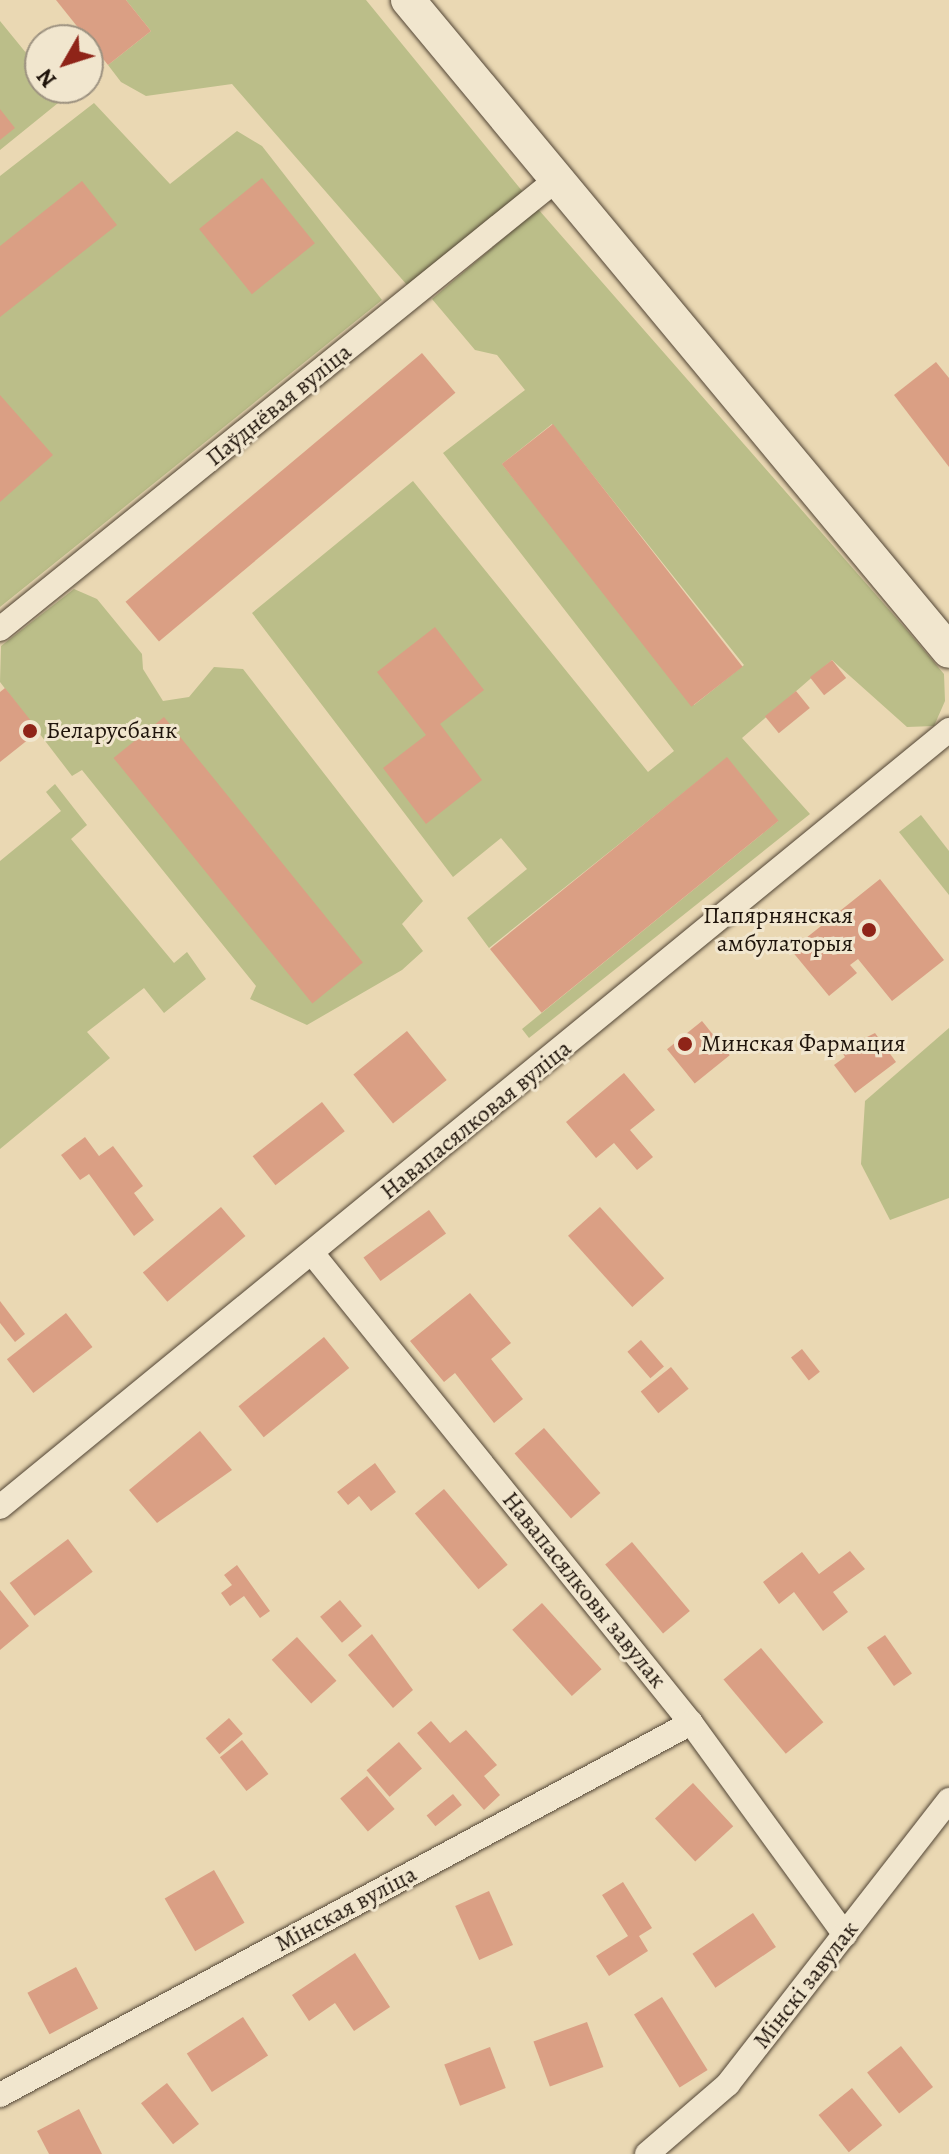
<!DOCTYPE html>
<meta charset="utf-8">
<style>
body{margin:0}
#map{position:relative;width:949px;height:2154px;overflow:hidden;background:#ead8b3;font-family:Alegreya,serif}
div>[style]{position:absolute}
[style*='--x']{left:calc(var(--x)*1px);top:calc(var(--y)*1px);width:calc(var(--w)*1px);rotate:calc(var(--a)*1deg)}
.green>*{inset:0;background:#bbbe89}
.building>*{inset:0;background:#da9f84;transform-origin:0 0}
.roads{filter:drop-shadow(0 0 2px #524535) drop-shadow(0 0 2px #524535)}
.street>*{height:24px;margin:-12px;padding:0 12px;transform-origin:12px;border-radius:12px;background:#f1e6ce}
.secondary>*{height:34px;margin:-17px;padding:0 17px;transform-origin:17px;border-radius:17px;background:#f1e6ce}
.dots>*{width:22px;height:22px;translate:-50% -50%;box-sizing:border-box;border:4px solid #f1e6ce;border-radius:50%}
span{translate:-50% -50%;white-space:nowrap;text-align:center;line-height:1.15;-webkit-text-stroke:6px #f1e6ce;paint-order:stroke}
.street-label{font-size:24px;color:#1f140b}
.poi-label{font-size:24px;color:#1f140b}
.left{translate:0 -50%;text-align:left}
.right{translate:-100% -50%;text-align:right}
.north{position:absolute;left:24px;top:24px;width:80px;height:80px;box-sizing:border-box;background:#f1e6ce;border:2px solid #9d9280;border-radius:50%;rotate:231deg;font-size:22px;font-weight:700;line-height:32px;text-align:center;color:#1f140b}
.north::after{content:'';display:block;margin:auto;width:28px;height:36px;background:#8f2418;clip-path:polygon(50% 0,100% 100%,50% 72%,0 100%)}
</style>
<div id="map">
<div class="green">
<i style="clip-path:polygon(126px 0,366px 0,523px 192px,407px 285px,232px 84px,146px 96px,121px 82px,108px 65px,151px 31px)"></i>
<i style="clip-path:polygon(0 21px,40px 70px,40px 88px,54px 88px,63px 99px,0 150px)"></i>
<i style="clip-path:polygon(94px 103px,170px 184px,237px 131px,262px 146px,382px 300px,0 607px,0 176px)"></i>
<i style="clip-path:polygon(evenodd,538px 209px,906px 629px,944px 674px,945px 701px,934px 726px,907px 727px,832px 660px,742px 738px,810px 814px,529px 1038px,522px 1029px,778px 821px,727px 758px,489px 948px,467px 918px,527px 869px,501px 838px,453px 877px,252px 613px,413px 481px,648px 772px,674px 751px,443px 453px,525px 390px,497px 355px,475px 350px,432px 299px,538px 209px,552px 424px,744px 665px,694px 705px,502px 464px,552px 424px)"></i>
<i style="clip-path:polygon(74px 589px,97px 599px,142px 654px,143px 669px,163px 701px,189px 697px,214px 667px,243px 669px,423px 901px,402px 924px,423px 951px,402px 970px,307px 1025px,250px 999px,256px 986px,82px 770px,72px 776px,0 682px,1px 646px)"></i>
<i style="clip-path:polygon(55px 784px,87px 825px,71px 839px,174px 963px,187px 952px,206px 979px,164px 1013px,144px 988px,87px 1032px,110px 1058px,0 1149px,0 861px,61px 811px,46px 792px)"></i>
<i style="clip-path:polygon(921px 815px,949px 851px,949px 895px,899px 832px)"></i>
<i style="clip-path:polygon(949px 1028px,949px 1198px,890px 1220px,861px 1164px,865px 1101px)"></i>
</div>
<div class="building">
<i style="clip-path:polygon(56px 0,126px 0,151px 31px,108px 65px)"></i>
<i style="clip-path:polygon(0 109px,15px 128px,0 140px)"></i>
<i style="left:262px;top:178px;width:84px;height:81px;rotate:51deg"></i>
<i style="clip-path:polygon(82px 181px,117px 225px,0 317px,0 246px)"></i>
<i style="left:422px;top:353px;width:52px;height:387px;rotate:50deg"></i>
<i style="clip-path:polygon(936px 362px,949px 378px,949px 467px,894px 395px)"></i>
<i style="clip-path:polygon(0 395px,53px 455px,0 502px)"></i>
<i style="left:553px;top:424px;width:308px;height:65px;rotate:52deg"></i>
<i style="clip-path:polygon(435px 627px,484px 690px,440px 724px,482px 780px,426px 824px,383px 768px,426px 735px,377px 672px)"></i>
<i style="left:832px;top:660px;width:23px;height:28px;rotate:52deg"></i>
<i style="clip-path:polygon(5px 688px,39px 731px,0 762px,0 692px)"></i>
<i style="left:796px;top:691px;width:22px;height:40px;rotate:51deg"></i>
<i style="left:164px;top:717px;width:316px;height:65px;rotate:51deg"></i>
<i style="left:727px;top:757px;width:82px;height:305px;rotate:51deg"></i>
<i style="clip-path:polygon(880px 879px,944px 960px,892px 1001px,858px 959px,850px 965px,857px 973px,829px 996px,791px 950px)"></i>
<i style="left:702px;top:1021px;width:44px;height:45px;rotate:51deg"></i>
<i style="left:407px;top:1031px;width:63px;height:69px;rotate:51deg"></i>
<i style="clip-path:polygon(875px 1033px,896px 1062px,855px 1093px,834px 1065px,845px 1057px,841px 1050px)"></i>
<i style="clip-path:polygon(624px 1073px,655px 1110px,630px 1130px,653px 1157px,637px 1170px,614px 1143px,596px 1158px,566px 1122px)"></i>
<i style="left:322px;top:1102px;width:37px;height:88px;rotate:52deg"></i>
<i style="clip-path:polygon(85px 1137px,99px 1156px,113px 1146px,143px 1186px,134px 1193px,154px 1220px,134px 1236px,89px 1174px,80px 1180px,61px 1155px)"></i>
<i style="left:221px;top:1207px;width:38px;height:102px;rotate:50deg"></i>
<i style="left:600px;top:1207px;width:96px;height:43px;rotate:48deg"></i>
<i style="left:429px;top:1210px;width:29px;height:81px;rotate:54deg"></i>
<i style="clip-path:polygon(470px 1293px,511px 1343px,491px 1359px,523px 1399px,494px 1423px,455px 1373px,444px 1382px,410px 1341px)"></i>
<i style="clip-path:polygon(0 1301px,25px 1334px,15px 1342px,0 1323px)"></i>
<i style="left:66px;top:1313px;width:43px;height:75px;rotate:52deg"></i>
<i style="left:324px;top:1337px;width:40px;height:110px;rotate:51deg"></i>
<i style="left:641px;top:1340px;width:35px;height:18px;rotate:49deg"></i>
<i style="left:802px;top:1349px;width:29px;height:14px;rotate:52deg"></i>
<i style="left:671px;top:1367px;width:28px;height:39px;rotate:51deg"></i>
<i style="left:544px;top:1428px;width:86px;height:39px;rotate:49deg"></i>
<i style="clip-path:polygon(200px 1431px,232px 1470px,157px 1523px,129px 1490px)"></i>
<i style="clip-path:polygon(375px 1463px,396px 1492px,371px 1511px,359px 1496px,348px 1505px,337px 1492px)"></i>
<i style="left:444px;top:1489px;width:99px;height:38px;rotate:50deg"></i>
<i style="left:68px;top:1539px;width:41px;height:73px;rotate:53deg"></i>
<i style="left:632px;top:1542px;width:90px;height:35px;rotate:50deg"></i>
<i style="clip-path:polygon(850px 1551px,865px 1569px,833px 1592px,848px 1612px,823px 1631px,794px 1592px,779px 1604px,763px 1582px,802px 1552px,819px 1574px)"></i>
<i style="clip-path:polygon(237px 1565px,270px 1611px,260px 1618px,244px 1596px,230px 1606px,221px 1593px,232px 1585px,224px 1575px)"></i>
<i style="clip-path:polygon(0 1590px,29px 1626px,0 1650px)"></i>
<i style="left:340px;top:1600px;width:34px;height:26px;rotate:50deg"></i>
<i style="left:542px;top:1603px;width:89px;height:40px;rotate:48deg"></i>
<i style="clip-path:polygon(372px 1634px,413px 1690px,393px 1708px,348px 1655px)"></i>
<i style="left:885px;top:1635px;width:47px;height:22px;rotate:55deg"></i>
<i style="left:297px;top:1637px;width:59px;height:34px;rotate:48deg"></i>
<i style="left:761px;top:1648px;width:97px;height:49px;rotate:50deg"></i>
<i style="left:229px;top:1718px;width:21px;height:31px;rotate:49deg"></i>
<i style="clip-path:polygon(431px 1721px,450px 1743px,466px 1730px,497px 1765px,484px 1776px,500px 1795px,484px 1810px,417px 1733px)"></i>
<i style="left:242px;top:1740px;width:43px;height:28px;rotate:52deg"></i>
<i style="left:399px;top:1742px;width:35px;height:43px;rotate:49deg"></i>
<i style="left:367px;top:1776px;width:43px;height:35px;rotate:50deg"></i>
<i style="left:693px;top:1783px;width:59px;height:52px;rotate:47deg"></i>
<i style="left:453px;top:1794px;width:14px;height:34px;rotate:51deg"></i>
<i style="left:214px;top:1870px;width:61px;height:57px;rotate:60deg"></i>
<i style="clip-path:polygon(623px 1882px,652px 1928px,639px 1936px,648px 1951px,609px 1976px,596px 1956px,628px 1936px,602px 1895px)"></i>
<i style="left:489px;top:1891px;width:59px;height:37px;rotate:66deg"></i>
<i style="left:753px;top:1913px;width:41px;height:73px;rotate:56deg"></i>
<i style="clip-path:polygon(355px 1953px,390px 2007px,354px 2031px,335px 2003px,309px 2021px,292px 1995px)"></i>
<i style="left:76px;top:1967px;width:47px;height:55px;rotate:62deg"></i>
<i style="left:662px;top:1997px;width:86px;height:33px;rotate:58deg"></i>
<i style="left:243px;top:2017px;width:46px;height:67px;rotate:57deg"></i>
<i style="left:587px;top:2022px;width:48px;height:57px;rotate:70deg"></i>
<i style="left:901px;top:2046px;width:52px;height:43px;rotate:52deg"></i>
<i style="left:490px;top:2047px;width:44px;height:49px;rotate:69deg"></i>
<i style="left:167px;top:2083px;width:52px;height:33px;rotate:52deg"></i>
<i style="left:852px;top:2088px;width:48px;height:43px;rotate:51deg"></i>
<i style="clip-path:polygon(79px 2109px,102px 2154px,49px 2154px,37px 2131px)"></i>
</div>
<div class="roads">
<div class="street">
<i style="--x:0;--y:629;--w:716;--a:-38.93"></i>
<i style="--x:312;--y:1253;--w:604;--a:51.12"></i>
<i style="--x:691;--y:1723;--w:262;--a:54"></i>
<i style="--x:0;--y:1507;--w:1227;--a:-39.31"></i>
<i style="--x:0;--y:2095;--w:785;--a:-28.3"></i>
<i style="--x:647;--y:2154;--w:107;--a:-40.8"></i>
<i style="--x:728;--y:2084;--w:360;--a:-52.1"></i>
</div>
<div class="secondary">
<i style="--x:408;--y:0;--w:846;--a:50.27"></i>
</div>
</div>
<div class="dots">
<i style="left:30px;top:731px;background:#8f2418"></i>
<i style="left:869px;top:930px;background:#8f2418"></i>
<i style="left:685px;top:1044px;background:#8f2418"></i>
</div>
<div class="street-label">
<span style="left:279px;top:405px;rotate:-39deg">Паўднёвая вуліца</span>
<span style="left:476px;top:1120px;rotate:-39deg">Навапасялковая вуліца</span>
<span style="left:584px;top:1590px;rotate:51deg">Навапасялковы завулак</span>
<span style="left:346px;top:1909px;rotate:-28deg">Мінская вуліца</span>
<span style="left:806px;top:1985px;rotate:-52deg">Мінскі завулак</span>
</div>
<div class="poi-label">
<span class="left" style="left:46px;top:731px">Беларусбанк</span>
<span class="right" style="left:853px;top:930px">Папярнянская<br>амбулаторыя</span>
<span class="left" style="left:701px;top:1044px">Минская Фармация</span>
</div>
<div class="north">N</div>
</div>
